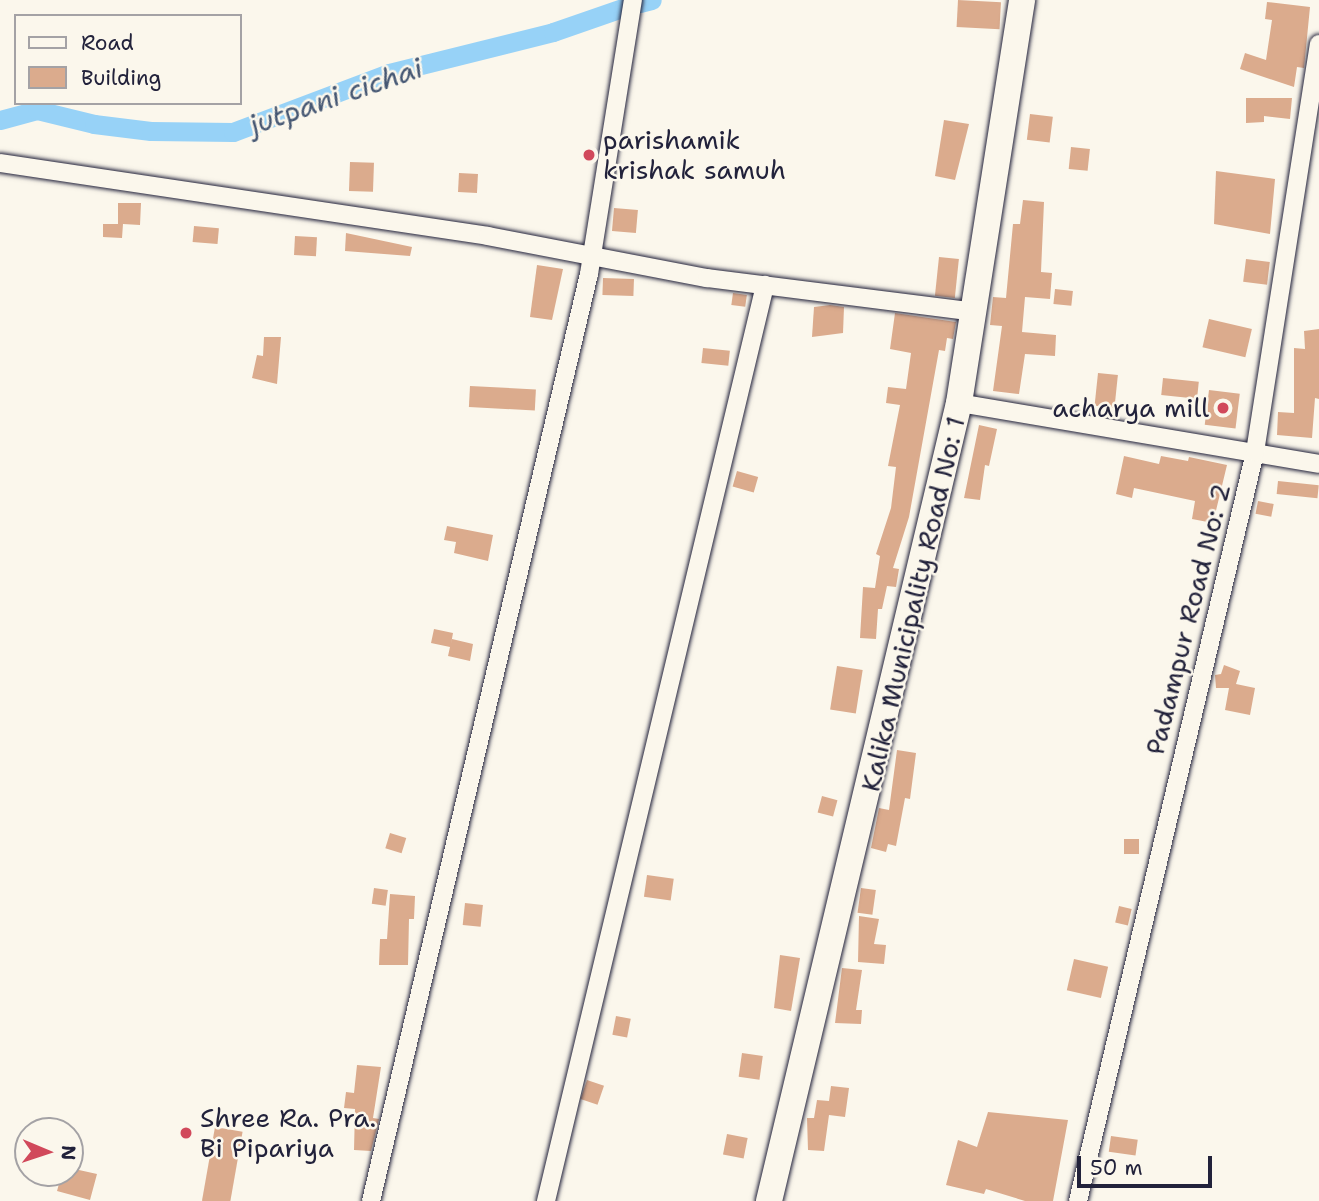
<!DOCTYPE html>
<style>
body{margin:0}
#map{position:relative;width:1319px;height:1201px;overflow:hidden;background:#fbf7ec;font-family:"Shantell Sans",sans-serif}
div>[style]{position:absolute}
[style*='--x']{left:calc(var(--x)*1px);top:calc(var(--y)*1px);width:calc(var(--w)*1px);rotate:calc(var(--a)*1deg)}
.canal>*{height:19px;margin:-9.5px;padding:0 9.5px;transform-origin:9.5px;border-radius:9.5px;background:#97d2f7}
.building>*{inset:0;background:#dbab8d;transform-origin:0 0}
.roads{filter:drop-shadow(0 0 2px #22223b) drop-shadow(0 0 2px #22223b)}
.street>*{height:18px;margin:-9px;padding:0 9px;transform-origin:9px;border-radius:9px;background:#fbf7ec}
.secondary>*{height:26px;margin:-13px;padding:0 13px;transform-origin:13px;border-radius:13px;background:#fbf7ec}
.dots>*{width:19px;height:19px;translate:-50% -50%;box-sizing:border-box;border:4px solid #fbf7ec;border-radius:50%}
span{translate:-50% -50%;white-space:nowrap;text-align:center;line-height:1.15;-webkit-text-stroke:5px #fbf7ec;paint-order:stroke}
.poi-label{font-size:26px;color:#22223b}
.left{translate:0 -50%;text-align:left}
.right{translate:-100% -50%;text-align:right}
.street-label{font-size:26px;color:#22223b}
.water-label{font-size:28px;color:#455773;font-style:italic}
.legend{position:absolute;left:14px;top:14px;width:228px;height:91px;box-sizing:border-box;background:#fbf7ec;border:2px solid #a4a2a5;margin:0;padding:9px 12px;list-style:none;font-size:21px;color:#22223b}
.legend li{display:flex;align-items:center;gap:14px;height:35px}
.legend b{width:35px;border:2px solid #a4a2a5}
.north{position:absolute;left:14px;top:1117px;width:70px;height:70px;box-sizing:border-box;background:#fbf7ec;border:2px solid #a4a2a5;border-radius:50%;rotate:92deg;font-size:19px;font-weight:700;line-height:28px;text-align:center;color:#22223b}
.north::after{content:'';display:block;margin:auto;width:24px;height:32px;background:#d1495b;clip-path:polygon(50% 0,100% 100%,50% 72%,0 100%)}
.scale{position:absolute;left:1077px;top:1156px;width:135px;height:32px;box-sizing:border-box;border:4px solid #22223b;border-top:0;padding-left:9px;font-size:21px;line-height:24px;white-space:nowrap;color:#22223b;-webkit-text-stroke:5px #fbf7ec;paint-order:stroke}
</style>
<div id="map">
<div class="canal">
<i style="--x:640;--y:3;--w:12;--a:-14"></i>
<i style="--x:0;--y:120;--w:38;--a:-15"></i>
<i style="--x:37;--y:110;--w:59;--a:13.8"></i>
<i style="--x:94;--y:124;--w:57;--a:7"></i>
<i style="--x:151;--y:131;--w:82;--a:0.7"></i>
<i style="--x:233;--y:132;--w:167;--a:-20.7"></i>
<i style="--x:389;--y:73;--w:169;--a:-14"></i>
<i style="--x:553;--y:32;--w:76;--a:-19.1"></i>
</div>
<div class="building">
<i style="left:958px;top:0;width:43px;height:27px;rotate:3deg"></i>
<i style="clip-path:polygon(1267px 2px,1310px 7px,1304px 68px,1297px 67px,1294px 87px,1240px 69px,1245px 53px,1266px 60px,1272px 20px,1265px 19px)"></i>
<i style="clip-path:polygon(1246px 98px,1292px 98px,1290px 119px,1264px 116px,1264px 122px,1246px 123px)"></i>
<i style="left:1030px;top:114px;width:23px;height:26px;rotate:7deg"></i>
<i style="clip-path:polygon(944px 120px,969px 124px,955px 180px,935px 176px)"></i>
<i style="left:1071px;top:147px;width:19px;height:22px;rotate:6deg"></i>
<i style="left:350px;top:162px;width:24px;height:29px;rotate:2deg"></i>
<i style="clip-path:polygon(1216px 171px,1275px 179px,1270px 234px,1214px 224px)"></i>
<i style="left:459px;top:173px;width:19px;height:19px;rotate:3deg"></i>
<i style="clip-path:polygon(1023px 200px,1044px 202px,1041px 272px,1052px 273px,1050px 299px,1025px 297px,1022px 332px,1056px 335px,1055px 356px,1025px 354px,1019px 394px,993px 391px,1002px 326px,990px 325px,993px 297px,1006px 298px,1013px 224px,1020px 224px)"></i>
<i style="clip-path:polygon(118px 203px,141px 203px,140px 225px,123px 224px,122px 238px,103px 237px,103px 224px,118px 224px)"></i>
<i style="left:614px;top:208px;width:24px;height:23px;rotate:5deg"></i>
<i style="left:194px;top:226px;width:25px;height:16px;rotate:5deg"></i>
<i style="clip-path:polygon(346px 233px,412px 247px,410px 256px,345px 251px)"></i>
<i style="left:295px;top:236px;width:22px;height:19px;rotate:3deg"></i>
<i style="left:939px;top:257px;width:20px;height:39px;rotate:6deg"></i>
<i style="left:1246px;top:259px;width:24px;height:23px;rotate:7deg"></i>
<i style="clip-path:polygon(537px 265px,563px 269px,552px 320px,530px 317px)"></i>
<i style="left:603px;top:278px;width:31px;height:17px;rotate:2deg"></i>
<i style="left:1055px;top:289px;width:18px;height:15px;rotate:6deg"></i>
<i style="left:733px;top:293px;width:14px;height:12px;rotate:8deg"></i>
<i style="clip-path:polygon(830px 305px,844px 307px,843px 333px,812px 337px,814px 307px)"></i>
<i style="clip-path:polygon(895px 313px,956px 322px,953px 339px,947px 338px,945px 351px,939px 350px,909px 517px,893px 568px,899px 569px,896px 587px,887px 586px,882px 609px,878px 609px,876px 639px,860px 638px,863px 587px,875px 588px,880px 556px,876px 554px,891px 508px,896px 467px,888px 466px,900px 405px,886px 403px,888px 387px,906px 389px,911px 353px,890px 349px)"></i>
<i style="left:1209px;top:319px;width:44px;height:29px;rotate:13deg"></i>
<i style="clip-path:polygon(1319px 329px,1319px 399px,1315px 398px,1312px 438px,1277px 435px,1278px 412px,1294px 413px,1294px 348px,1305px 349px,1304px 331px)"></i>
<i style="clip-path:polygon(264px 337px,281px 337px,277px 384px,252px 378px,257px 355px,263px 356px)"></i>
<i style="left:703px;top:348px;width:27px;height:15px;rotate:6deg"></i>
<i style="left:1098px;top:373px;width:20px;height:33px;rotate:6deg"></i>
<i style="left:1163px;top:378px;width:36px;height:17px;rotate:6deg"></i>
<i style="left:470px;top:386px;width:66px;height:21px;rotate:3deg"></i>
<i style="left:1209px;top:390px;width:31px;height:35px;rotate:7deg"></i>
<i style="clip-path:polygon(979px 425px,997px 429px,989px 466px,985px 465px,980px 500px,964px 498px)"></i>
<i style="clip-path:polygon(1124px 456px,1159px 464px,1161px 456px,1188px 461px,1189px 457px,1227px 465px,1213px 523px,1192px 519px,1195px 501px,1134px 488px,1132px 498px,1116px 494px)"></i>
<i style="left:737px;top:471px;width:22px;height:16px;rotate:16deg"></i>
<i style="left:1278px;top:481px;width:41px;height:13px;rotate:6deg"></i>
<i style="left:1258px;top:501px;width:16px;height:13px;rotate:11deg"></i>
<i style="clip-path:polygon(447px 526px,493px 535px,488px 561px,454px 553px,456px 542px,444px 540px)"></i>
<i style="clip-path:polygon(434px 629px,453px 633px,451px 644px,452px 639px,473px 644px,470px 661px,448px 656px,450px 647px,431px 643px)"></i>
<i style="clip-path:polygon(1224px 665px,1240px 671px,1236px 684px,1255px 688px,1250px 715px,1225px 710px,1229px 688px,1216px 688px,1215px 675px,1221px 674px)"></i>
<i style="left:837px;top:666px;width:26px;height:44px;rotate:9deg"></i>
<i style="clip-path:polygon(897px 750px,916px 753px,910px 799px,905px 798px,896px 846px,888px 844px,886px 852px,871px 848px,879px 808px,889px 810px)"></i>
<i style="left:822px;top:796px;width:16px;height:17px;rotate:15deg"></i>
<i style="left:390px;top:833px;width:17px;height:16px;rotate:17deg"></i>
<i style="left:1124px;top:839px;width:15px;height:15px"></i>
<i style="left:647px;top:875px;width:27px;height:22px;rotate:8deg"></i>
<i style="left:374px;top:888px;width:14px;height:16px;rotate:8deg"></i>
<i style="left:861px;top:888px;width:15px;height:25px;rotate:8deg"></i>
<i style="clip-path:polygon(390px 894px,415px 896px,414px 919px,409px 919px,408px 965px,379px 965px,380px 939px,387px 939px)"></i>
<i style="left:465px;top:903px;width:18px;height:22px;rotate:6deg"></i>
<i style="left:1119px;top:906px;width:13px;height:17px;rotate:13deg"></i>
<i style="clip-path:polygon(859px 916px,879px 919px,874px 944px,886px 945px,884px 964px,858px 962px)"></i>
<i style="clip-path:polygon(780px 955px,800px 958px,791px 1011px,774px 1008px)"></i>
<i style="left:1074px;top:959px;width:35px;height:32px;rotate:13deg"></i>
<i style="clip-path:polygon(842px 968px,862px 970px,856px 1010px,862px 1010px,861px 1024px,835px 1023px)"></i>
<i style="left:616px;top:1016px;width:15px;height:19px;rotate:11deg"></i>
<i style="left:742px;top:1053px;width:21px;height:24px;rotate:8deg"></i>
<i style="clip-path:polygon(357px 1065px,381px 1067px,373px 1118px,379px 1119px,371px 1151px,354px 1150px,355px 1109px,344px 1108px,346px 1092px,354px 1093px)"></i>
<i style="left:587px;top:1080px;width:18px;height:20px;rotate:19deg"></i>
<i style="clip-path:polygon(831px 1086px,849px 1088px,845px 1117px,829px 1115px,824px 1151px,808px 1150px,807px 1118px,814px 1118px,817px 1100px,829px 1101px)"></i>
<i style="clip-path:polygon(988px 1112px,1068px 1120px,1053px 1201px,1025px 1201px,986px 1189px,984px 1194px,946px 1185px,958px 1140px,977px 1147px)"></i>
<i style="left:215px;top:1127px;width:28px;height:75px;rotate:10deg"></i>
<i style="left:727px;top:1134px;width:21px;height:21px;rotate:11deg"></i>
<i style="left:1111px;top:1136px;width:27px;height:16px;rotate:8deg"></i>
<i style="clip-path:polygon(70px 1168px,97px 1174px,90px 1200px,57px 1191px,62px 1173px,70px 1173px)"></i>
</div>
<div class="roads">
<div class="street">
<i style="--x:0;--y:163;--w:493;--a:8.5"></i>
<i style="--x:488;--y:236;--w:223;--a:10.9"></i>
<i style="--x:707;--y:278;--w:270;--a:7.2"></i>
<i style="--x:959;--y:403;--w:365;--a:9.6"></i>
<i style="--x:371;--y:1201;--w:952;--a:-76.77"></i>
<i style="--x:589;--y:274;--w:278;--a:-80.9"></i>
<i style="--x:546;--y:1201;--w:942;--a:-76.55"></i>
<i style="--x:1078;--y:1201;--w:770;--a:-76.7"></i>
<i style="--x:1255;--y:452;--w:413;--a:-81.1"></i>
</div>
<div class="secondary">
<i style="--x:769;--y:1201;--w:820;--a:-76.61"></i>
<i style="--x:959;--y:403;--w:408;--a:-81.1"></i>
</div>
</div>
<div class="dots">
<i style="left:589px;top:155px;background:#d1495b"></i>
<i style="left:1223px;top:408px;background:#d1495b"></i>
<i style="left:186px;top:1133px;background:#d1495b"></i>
</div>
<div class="poi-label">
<span class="left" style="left:603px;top:155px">parishamik<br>krishak samuh</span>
<span class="right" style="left:1209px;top:408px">acharya mill</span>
<span class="left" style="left:200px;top:1133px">Shree Ra. Pra.<br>Bi Pipariya</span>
</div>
<div class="street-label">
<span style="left:913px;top:604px;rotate:-77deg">Kalika Municipality Road No: 1</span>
<span style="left:1188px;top:619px;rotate:-76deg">Padampur Road No: 2</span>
</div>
<div class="water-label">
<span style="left:336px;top:96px;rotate:-19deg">jutpani cichai</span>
</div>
<ul class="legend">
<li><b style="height:9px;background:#fbf7ec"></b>Road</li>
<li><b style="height:19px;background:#dbab8d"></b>Building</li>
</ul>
<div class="north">N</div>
<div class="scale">50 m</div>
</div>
